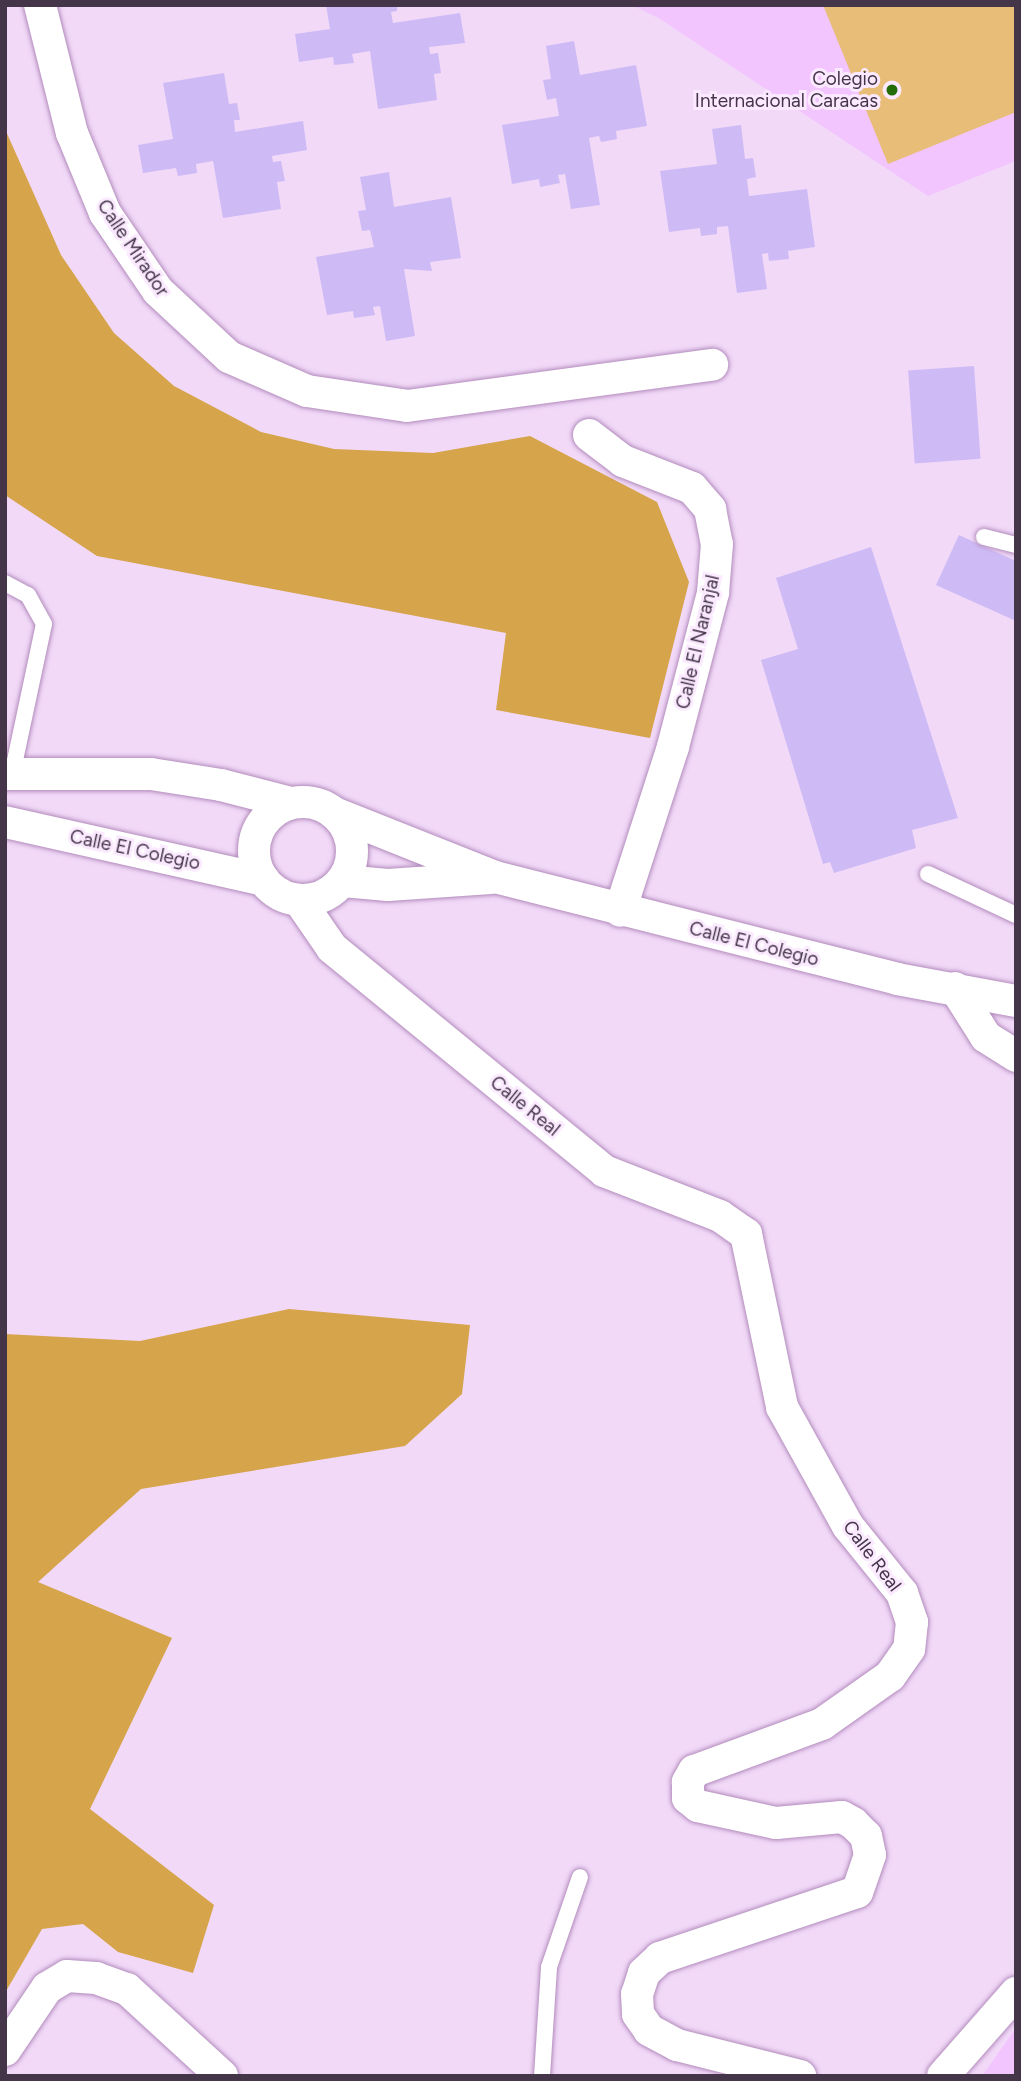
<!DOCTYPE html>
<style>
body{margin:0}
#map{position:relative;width:1021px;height:2081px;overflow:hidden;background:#f2d9f8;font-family:Figtree,sans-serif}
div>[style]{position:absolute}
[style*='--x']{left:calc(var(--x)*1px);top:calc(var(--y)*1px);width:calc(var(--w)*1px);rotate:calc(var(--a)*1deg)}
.built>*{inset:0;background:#f3c5ff}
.green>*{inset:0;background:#e7bd78}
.forest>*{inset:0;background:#d5a44b}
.building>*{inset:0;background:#cebbf5;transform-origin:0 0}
.roads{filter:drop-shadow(0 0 2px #b28bbc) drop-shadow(0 0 2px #b28bbc)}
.service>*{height:16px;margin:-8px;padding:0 8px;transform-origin:8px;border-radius:8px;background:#fff}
.minor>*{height:32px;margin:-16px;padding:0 16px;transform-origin:16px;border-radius:16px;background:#fff}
.minor>.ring{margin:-16px;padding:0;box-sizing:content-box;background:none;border:32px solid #fff;border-radius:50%}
.dots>*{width:19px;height:19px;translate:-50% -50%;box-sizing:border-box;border:4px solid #fbeaff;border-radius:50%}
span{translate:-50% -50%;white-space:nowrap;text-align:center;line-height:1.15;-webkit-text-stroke:6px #fbeaff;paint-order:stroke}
.poi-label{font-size:19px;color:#453549}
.right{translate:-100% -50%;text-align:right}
.street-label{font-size:19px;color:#453549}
.frame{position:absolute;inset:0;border:7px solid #453549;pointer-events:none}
</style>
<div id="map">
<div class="built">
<i style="clip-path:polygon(632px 5px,1016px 5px,1016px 161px,928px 196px,660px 19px)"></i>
<i style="clip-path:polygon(1016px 2028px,1016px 2076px,982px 2076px)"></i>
</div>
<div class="green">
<i style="clip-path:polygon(823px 5px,1016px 5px,1016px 112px,888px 164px)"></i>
</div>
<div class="forest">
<i style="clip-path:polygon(5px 129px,61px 255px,114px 333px,174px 386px,261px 432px,334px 449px,433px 453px,530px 436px,657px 502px,689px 582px,650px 738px,496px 710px,506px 633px,97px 556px,5px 495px)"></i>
<i style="clip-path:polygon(289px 1309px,470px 1325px,462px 1394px,405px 1446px,141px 1489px,38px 1582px,172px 1638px,90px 1809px,214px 1905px,193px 1973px,118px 1952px,83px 1924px,42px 1929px,5px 1993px,5px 1334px,140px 1341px)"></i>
</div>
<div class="building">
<i style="clip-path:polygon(326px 5px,397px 5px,397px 11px,391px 12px,393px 23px,460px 13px,465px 43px,429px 47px,430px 54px,438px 53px,441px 73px,434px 74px,437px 100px,378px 109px,370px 51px,352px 54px,354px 63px,334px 65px,333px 57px,299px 62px,295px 34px,330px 29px)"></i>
<i style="clip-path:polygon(574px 41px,580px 75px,636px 65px,647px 126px,616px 131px,617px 139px,601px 142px,599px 136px,589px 138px,600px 205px,571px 209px,565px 174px,558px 175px,560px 183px,540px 187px,539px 179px,512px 184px,502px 125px,559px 116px,556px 98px,547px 100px,543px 80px,551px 79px,546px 46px)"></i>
<i style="clip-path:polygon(224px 73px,229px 104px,237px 103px,240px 120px,234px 120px,235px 132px,303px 121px,307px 150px,272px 156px,273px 162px,281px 161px,285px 181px,277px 182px,281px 209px,223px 218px,213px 161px,196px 164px,197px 173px,178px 176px,176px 168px,143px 173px,138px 145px,173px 139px,163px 83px)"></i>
<i style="clip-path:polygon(741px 125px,745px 159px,753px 158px,756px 177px,747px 179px,749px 196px,807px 189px,815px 247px,788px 251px,789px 259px,769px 261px,768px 253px,762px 254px,767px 289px,737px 293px,728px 226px,717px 227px,717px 234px,701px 236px,700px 228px,669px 232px,660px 171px,717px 164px,712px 129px)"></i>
<i style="clip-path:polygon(389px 172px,394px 207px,451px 197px,461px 258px,430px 262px,432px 271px,404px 269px,415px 336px,386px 341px,380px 306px,373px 307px,375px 315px,354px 318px,353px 311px,327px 315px,316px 257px,374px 247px,370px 230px,362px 231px,358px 211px,366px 210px,360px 177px)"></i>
<i style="left:974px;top:366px;width:93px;height:66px;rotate:86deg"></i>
<i style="clip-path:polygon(959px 535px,1016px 561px,1016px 621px,936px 585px)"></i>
<i style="clip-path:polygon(871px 547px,958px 818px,912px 830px,916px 848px,834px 873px,830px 862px,823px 864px,761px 660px,798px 649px,776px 578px)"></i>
</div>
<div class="roads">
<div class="service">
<i style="--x:984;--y:537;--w:33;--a:14"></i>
<i style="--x:5;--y:583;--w:26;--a:28"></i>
<i style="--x:28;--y:595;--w:33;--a:61"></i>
<i style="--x:44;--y:624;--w:154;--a:102"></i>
<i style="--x:928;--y:874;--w:97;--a:25"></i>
<i style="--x:542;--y:2076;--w:109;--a:-86.3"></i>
<i style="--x:549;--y:1967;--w:95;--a:-71"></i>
</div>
<div class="minor">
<i style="--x:40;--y:5;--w:132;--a:76"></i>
<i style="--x:72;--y:133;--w:87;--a:67.6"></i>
<i style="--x:105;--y:213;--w:94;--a:55.8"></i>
<i style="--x:158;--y:291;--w:97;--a:42.9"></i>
<i style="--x:229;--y:357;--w:85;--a:23.6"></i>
<i style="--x:307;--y:391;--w:101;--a:8.5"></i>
<i style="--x:407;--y:406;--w:308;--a:-7.7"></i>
<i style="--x:589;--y:435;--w:43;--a:37.4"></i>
<i style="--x:623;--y:461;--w:74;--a:21.4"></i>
<i style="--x:692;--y:488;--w:28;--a:49"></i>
<i style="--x:710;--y:509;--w:36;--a:79"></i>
<i style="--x:717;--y:544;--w:49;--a:94.7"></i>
<i style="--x:713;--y:593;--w:159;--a:104.6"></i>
<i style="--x:673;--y:747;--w:172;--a:107.9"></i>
<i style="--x:5;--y:774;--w:146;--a:0"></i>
<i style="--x:151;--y:774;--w:71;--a:8.9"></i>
<i style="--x:221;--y:785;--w:72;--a:14.4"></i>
<i class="ring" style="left:254px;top:802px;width:66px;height:66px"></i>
<i style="--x:337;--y:814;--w:170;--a:21.7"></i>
<i style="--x:495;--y:877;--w:415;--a:14.2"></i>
<i style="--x:897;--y:979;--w:121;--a:10.5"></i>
<i style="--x:5;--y:822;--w:265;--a:12.6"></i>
<i style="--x:343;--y:881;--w:45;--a:5.1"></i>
<i style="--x:388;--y:885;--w:103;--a:-3.9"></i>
<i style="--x:299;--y:900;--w:58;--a:55.5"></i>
<i style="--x:332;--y:948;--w:352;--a:39.3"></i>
<i style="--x:604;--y:1171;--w:124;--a:21.2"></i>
<i style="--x:720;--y:1216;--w:32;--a:35"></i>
<i style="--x:746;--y:1234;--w:177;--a:78.2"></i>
<i style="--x:782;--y:1407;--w:136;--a:61"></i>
<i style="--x:848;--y:1526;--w:86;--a:51.1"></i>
<i style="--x:902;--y:1593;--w:31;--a:71"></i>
<i style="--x:912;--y:1622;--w:27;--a:96"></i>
<i style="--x:909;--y:1649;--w:33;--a:125"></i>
<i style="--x:890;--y:1676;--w:83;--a:144.8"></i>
<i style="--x:822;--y:1724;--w:136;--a:159.8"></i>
<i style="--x:694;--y:1771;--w:13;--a:119"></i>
<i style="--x:688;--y:1782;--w:16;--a:90"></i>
<i style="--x:688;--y:1798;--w:13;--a:39"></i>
<i style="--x:698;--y:1806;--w:80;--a:12.3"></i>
<i style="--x:776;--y:1823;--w:66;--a:-5.2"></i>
<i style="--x:842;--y:1817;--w:13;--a:29"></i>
<i style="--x:853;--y:1823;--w:18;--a:45"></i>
<i style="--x:866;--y:1836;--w:19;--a:78"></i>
<i style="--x:870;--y:1855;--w:39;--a:109"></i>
<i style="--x:857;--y:1892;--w:208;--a:161.5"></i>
<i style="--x:660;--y:1958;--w:22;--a:137"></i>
<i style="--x:644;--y:1973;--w:22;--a:108"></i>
<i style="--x:637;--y:1994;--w:20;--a:87"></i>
<i style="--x:638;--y:2014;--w:19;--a:55"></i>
<i style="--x:649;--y:2030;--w:32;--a:28"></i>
<i style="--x:677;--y:2045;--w:127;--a:14.1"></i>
<i style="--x:955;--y:988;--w:58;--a:57.7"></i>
<i style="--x:986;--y:1037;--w:36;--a:32"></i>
<i style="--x:5;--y:2050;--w:75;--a:-55.9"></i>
<i style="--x:47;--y:1988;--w:23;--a:-31"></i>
<i style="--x:67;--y:1976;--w:29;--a:4"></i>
<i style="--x:96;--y:1978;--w:33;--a:20"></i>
<i style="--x:127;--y:1989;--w:129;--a:42.5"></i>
<i style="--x:943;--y:2076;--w:111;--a:-48.7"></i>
</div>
</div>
<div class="dots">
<i style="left:892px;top:90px;background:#246c08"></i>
</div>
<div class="poi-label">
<span class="right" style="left:878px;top:90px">Colegio<br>Internacional Caracas</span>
</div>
<div class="street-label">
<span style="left:133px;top:248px;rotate:56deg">Calle Mirador</span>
<span style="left:698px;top:642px;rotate:-77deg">Calle El Naranjal</span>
<span style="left:135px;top:850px;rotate:12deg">Calle El Colegio</span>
<span style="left:754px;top:944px;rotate:14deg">Calle El Colegio</span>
<span style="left:525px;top:1106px;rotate:39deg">Calle Real</span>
<span style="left:872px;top:1556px;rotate:53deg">Calle Real</span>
</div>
<div class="frame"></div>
</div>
